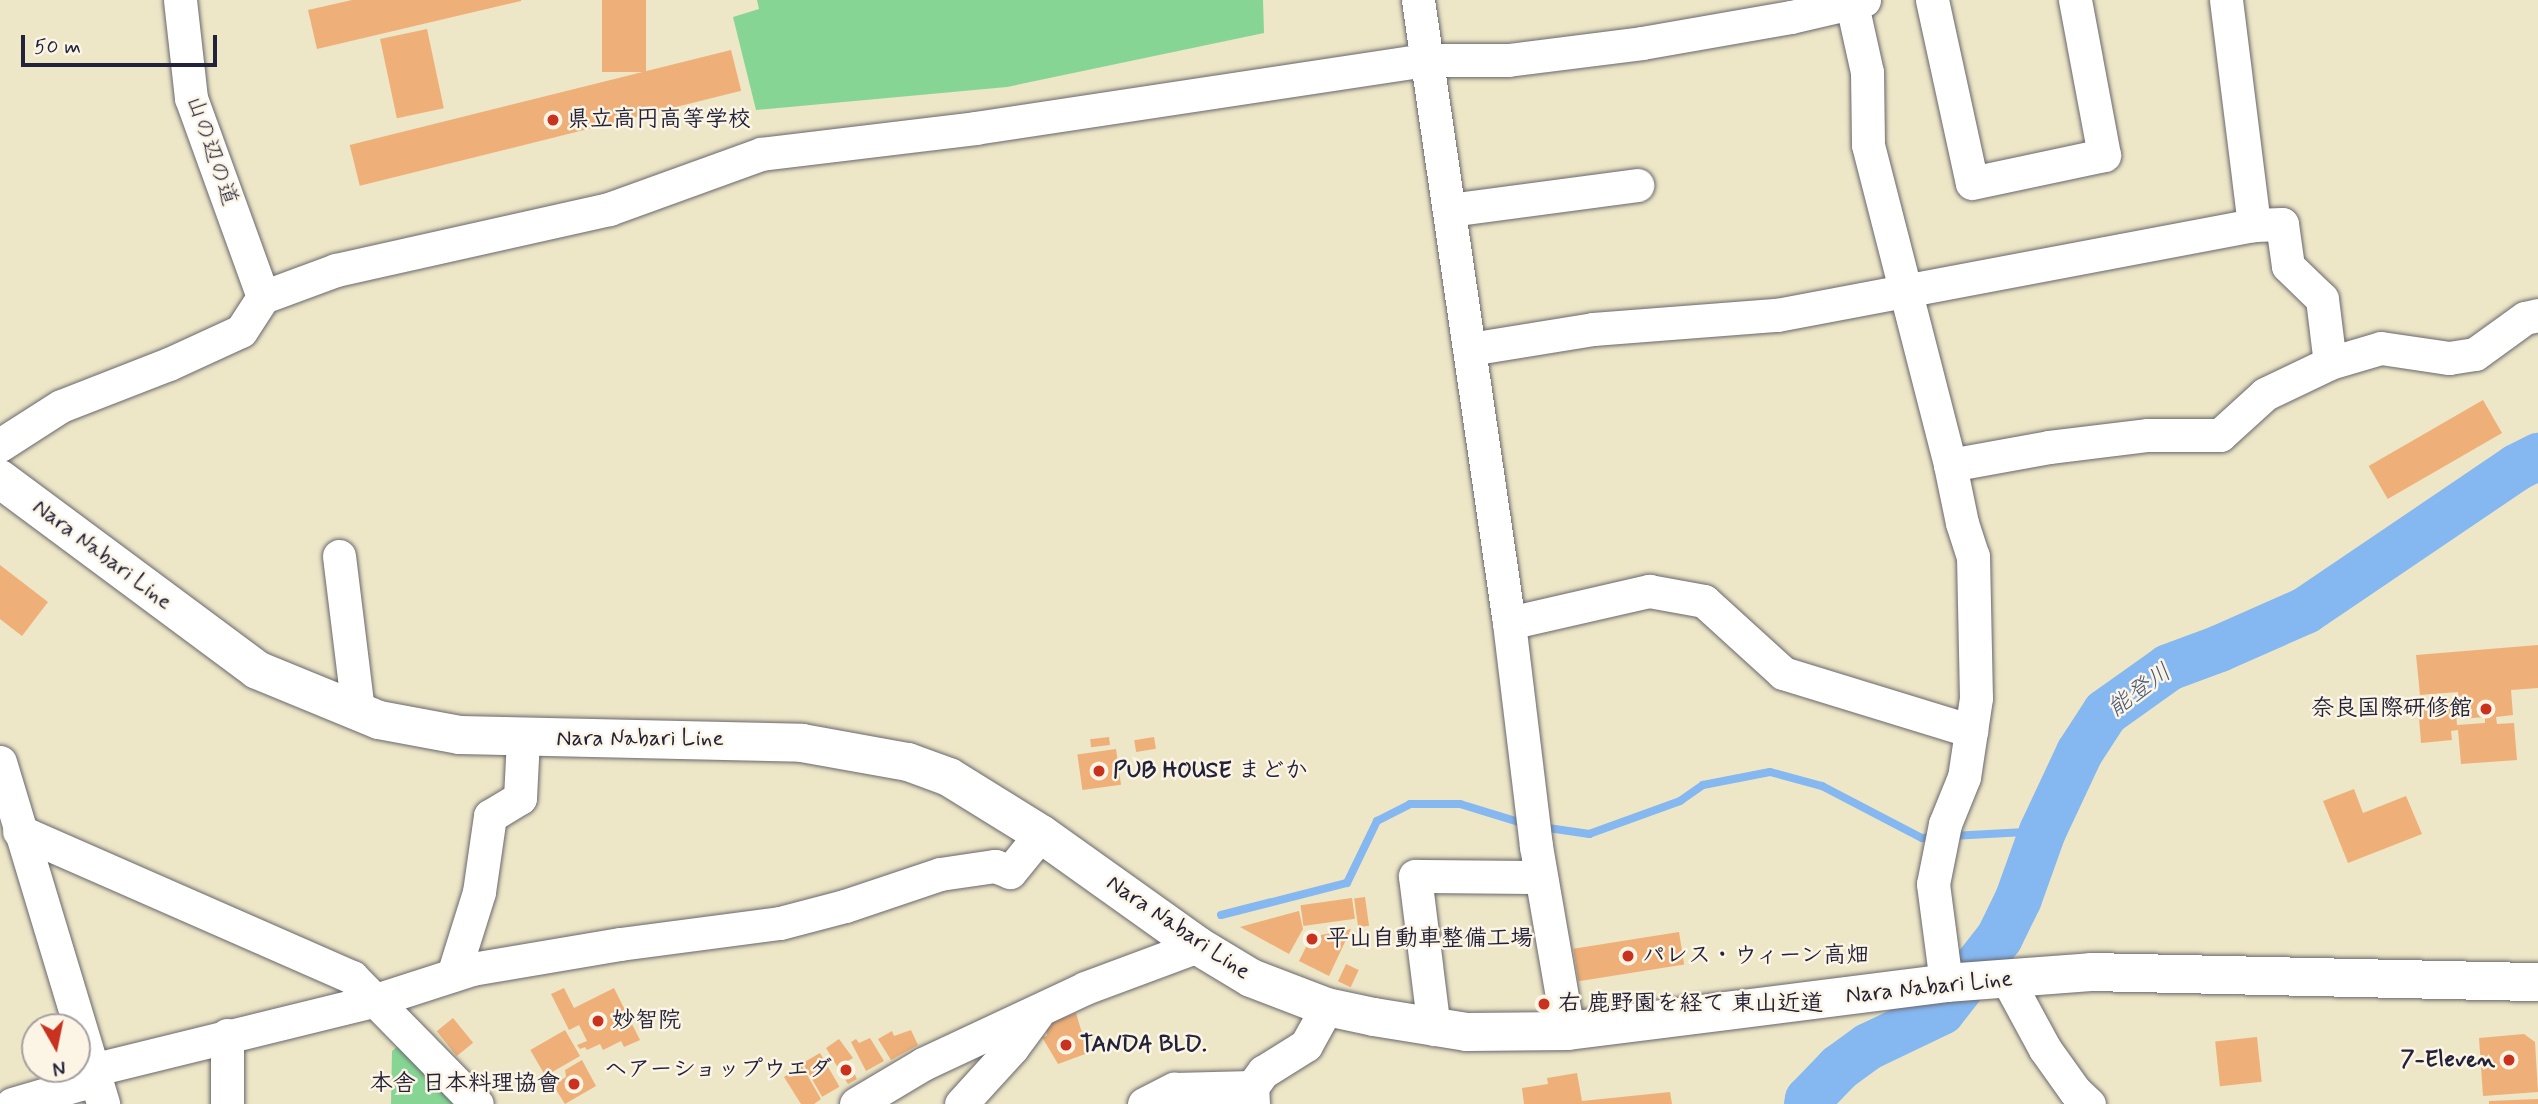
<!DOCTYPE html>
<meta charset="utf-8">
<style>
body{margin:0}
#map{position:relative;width:2538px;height:1104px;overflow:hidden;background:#ede6c7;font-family:Mynerve,"Klee One",sans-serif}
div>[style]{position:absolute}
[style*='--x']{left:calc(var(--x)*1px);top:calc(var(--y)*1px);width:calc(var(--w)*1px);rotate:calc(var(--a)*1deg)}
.green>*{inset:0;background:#87d595}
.stream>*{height:8px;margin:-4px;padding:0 4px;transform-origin:4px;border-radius:4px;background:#85b7f1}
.river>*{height:47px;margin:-23.5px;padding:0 23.5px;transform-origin:23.5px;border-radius:23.5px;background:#85b7f1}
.building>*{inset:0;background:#eeb078;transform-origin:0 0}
.roads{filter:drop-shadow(0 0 2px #69676c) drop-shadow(0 0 2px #69676c)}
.minor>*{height:33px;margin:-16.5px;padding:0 16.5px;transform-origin:16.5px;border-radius:16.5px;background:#fff}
.major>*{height:38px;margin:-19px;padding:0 19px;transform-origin:19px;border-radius:19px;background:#fff}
.dots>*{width:19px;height:19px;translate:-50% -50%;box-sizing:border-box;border:4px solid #fcf5e5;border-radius:50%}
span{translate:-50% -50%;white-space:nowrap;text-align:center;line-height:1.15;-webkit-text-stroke:5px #fcf5e5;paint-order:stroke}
.poi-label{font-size:23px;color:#22223b;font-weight:700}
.left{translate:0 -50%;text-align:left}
.right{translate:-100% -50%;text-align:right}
.street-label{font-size:23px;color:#22223b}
.water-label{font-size:24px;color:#45567b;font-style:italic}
.north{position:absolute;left:21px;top:1013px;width:70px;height:70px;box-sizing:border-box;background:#fcf5e5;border:2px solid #a5a1a1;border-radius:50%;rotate:171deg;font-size:19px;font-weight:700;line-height:28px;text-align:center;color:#22223b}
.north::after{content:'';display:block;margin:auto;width:24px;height:32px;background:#c8321e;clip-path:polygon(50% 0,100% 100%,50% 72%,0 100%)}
.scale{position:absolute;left:21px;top:35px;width:196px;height:32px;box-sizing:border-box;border:4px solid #22223b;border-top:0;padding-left:9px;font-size:21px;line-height:24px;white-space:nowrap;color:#22223b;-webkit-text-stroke:5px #fcf5e5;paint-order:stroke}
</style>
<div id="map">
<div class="green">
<i style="clip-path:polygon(757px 0,1263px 0,1264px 33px,1007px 87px,756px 110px,733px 17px,759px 9px)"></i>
<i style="clip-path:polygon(403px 1042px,462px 1104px,391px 1104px,392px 1051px)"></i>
</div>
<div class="stream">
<i style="--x:1541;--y:827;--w:49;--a:8.3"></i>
<i style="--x:1589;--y:834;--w:97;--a:-19.9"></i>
<i style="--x:1680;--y:801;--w:28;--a:-35"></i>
<i style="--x:1703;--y:785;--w:68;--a:-11"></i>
<i style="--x:1770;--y:772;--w:54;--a:15.1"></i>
<i style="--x:1822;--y:786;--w:113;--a:27.5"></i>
<i style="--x:1922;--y:838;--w:13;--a:-4"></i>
<i style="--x:1952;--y:836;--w:90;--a:-3.2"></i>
<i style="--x:1221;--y:915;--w:130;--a:-14.3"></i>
<i style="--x:1347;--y:883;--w:69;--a:-64.2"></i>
<i style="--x:1377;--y:821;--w:37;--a:-27"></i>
<i style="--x:1410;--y:804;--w:50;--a:0"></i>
<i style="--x:1460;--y:804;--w:68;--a:17.1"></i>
</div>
<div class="river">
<i style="--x:1807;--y:1104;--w:5;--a:-79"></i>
<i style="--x:1808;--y:1099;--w:45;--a:-45.9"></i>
<i style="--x:1839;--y:1067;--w:36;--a:-36"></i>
<i style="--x:1868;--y:1046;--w:81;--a:-25.6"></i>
<i style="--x:1941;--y:1011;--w:94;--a:-51.9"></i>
<i style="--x:1999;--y:937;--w:43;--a:-64"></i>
<i style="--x:2018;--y:898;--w:71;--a:-70.3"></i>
<i style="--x:2042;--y:831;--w:87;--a:-64.9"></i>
<i style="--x:2079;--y:752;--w:48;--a:-57"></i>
<i style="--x:2105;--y:712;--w:77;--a:-35.5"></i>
<i style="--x:2168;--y:667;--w:54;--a:-20.4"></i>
<i style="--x:2219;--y:648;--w:94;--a:-23.8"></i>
<i style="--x:2305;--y:610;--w:255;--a:-34.1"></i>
<i style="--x:2516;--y:467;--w:25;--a:-27"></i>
</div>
<div class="building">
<i style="clip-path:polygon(352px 0,521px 0,521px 1px,317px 49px,308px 10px)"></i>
<i style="left:602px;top:0;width:44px;height:72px"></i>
<i style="left:427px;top:29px;width:81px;height:48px;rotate:78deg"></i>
<i style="left:731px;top:50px;width:42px;height:393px;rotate:76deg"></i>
<i style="left:2483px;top:400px;width:38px;height:132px;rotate:60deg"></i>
<i style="clip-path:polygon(0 565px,48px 602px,22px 636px,0 619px)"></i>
<i style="clip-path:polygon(2538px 645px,2538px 688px,2511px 690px,2513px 715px,2496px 717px,2497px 724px,2514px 723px,2517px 760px,2461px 764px,2458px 730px,2451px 731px,2452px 740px,2421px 743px,2418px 704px,2455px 700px,2457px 725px,2485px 723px,2485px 717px,2460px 719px,2458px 692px,2420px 695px,2416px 655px)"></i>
<i style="left:1109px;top:737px;width:8px;height:19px;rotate:83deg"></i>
<i style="left:1154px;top:737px;width:12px;height:20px;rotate:81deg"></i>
<i style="left:1116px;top:749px;width:36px;height:39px;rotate:82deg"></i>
<i style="clip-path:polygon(2354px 789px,2363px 813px,2406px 796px,2422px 834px,2348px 863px,2323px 801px)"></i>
<i style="left:1365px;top:897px;width:29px;height:11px;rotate:82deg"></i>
<i style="left:1352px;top:898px;width:21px;height:52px;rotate:82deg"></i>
<i style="clip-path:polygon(1299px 911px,1303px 929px,1289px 954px,1240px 927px)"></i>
<i style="clip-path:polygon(1351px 929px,1329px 976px,1299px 961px,1311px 937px)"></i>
<i style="left:1679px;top:932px;width:33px;height:107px;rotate:81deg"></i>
<i style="left:1346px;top:964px;width:14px;height:19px;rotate:25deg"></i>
<i style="clip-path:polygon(564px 988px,574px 1008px,614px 988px,640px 1040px,624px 1047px,621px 1041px,603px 1050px,600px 1044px,587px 1050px,585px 1047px,580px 1049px,577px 1045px,587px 1041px,579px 1025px,569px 1030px,551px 994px)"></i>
<i style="clip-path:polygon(1076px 1013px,1088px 1053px,1058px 1064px,1042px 1037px,1047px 1036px,1046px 1024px)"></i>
<i style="left:453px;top:1018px;width:32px;height:21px;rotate:51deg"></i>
<i style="left:565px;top:1030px;width:30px;height:40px;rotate:60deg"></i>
<i style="clip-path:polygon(911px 1030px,918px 1045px,891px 1060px,878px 1039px,892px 1031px,894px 1036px)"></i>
<i style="clip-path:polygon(2524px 1034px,2535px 1042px,2538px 1092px,2483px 1096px,2479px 1038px)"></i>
<i style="left:2257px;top:1037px;width:45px;height:42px;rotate:84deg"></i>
<i style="clip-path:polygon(870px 1038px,884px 1061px,866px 1071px,851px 1042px,856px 1039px,859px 1043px)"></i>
<i style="clip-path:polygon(839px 1039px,853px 1058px,848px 1061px,857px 1079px,848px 1084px,826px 1048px)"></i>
<i style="left:820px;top:1053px;width:39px;height:20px;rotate:60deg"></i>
<i style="clip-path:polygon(582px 1060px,596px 1086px,565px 1104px,553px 1085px,566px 1077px,565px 1070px)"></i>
<i style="clip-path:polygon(802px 1066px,821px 1099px,814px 1104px,801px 1104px,784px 1077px)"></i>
<i style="clip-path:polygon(1577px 1073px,1582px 1101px,1670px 1092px,1672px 1104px,1524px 1104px,1522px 1088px,1548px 1084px,1547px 1078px)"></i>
<i style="clip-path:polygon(2538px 1099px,2538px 1104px,2489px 1104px,2489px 1101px)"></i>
</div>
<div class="roads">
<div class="minor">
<i style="--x:180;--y:0;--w:99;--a:83.6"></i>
<i style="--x:191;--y:98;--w:212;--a:70.1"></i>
<i style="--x:1418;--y:0;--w:630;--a:81.69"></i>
<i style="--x:1509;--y:623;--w:225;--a:83.1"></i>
<i style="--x:1536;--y:846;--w:188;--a:80.2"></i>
<i style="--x:1851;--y:0;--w:74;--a:77.5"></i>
<i style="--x:1867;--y:72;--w:73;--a:89.2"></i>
<i style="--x:1868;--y:145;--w:330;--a:75.6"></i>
<i style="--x:1950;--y:465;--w:59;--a:78.3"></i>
<i style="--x:1962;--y:523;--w:35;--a:72"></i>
<i style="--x:1973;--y:556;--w:142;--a:88.8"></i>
<i style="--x:1976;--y:698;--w:80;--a:98.6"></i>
<i style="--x:1964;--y:777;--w:51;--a:112"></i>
<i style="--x:1945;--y:824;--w:61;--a:101.3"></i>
<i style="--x:1933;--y:884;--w:100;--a:82.5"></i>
<i style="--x:1932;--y:0;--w:187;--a:77.7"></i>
<i style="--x:1972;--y:183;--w:135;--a:-12"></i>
<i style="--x:2104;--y:155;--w:158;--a:-100.6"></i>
<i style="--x:2226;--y:0;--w:227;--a:82.9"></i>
<i style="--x:1450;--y:210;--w:189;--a:-7.6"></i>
<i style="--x:1470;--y:349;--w:125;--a:-9.2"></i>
<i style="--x:1593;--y:329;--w:185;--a:-4.4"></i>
<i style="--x:1777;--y:315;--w:485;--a:-10.7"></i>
<i style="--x:2254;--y:225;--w:28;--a:-2"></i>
<i style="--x:2282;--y:224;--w:42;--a:81.9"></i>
<i style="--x:2288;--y:266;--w:47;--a:44.1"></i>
<i style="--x:2322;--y:299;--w:64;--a:82.9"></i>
<i style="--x:0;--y:445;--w:72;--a:-32.6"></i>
<i style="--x:61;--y:406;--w:116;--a:-21.3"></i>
<i style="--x:169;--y:364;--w:79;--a:-24.6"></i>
<i style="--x:241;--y:331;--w:40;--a:-57.1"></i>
<i style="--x:263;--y:297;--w:78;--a:-20.3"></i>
<i style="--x:336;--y:270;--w:280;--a:-12.6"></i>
<i style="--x:609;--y:209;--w:162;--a:-19.9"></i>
<i style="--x:761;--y:154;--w:216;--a:-6.9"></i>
<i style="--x:975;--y:128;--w:456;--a:-8.6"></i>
<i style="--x:1426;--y:60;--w:82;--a:0"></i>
<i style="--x:1508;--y:60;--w:135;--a:-7.2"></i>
<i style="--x:1642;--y:43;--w:151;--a:-9.9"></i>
<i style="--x:1791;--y:17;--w:75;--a:-13.1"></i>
<i style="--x:1950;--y:465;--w:101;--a:-10.3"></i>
<i style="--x:2049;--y:447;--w:100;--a:-6.9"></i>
<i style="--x:2148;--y:435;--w:72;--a:0"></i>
<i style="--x:2220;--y:435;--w:61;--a:-42.3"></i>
<i style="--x:2265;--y:394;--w:72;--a:-25.5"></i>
<i style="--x:2330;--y:363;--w:53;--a:-16.4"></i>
<i style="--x:2381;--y:348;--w:69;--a:8.4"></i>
<i style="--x:2449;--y:358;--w:26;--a:-9"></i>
<i style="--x:2475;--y:354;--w:62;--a:-35.8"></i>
<i style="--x:2525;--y:318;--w:13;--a:-13"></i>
<i style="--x:339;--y:556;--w:156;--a:83"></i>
<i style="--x:1509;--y:623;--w:144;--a:-12.9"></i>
<i style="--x:1649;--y:591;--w:56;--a:10.3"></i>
<i style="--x:1704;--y:601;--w:107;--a:42.3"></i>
<i style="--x:1783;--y:673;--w:197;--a:17.1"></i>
<i style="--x:0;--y:762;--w:357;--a:73.2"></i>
<i style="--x:19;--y:831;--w:364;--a:23.7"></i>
<i style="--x:352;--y:977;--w:178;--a:45.5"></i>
<i style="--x:453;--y:975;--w:87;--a:-72.6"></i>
<i style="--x:479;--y:892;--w:77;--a:-81.8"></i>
<i style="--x:490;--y:816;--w:35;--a:-31"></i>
<i style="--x:520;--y:798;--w:60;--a:-87.1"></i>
<i style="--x:2007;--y:979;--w:80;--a:61.5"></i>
<i style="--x:2045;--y:1049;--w:52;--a:54.5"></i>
<i style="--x:2075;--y:1091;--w:19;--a:43"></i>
<i style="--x:1434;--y:1029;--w:154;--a:-97.1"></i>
<i style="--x:1415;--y:876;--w:126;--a:0.5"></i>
<i style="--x:12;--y:1104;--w:71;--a:-16.4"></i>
<i style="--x:80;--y:1084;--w:26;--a:-39"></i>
<i style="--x:100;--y:1068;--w:284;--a:-13.8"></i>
<i style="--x:376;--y:1000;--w:101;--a:-17.9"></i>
<i style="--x:472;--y:969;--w:150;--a:-9.6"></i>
<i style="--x:620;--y:944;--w:161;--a:-7.5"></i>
<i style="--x:780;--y:923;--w:67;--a:-14.7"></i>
<i style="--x:845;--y:906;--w:100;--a:-18.6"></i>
<i style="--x:940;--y:874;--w:56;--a:-8.3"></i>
<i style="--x:995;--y:866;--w:16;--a:22"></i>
<i style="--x:1010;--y:872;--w:49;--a:-50.8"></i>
<i style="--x:227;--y:1104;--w:69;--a:-90"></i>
<i style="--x:856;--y:1104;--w:78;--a:-30.8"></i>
<i style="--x:923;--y:1064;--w:179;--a:-25.1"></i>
<i style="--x:1085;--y:988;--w:121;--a:-20.4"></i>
<i style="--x:961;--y:1104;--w:76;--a:-47.7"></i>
<i style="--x:1012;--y:1048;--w:42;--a:-53.7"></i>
<i style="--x:1144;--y:1104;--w:34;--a:-27"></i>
<i style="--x:1174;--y:1089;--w:78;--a:-1.5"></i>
<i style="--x:1253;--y:1104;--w:17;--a:-93"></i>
<i style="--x:1252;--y:1087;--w:19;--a:-54"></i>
<i style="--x:1263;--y:1072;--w:51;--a:-32.1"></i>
<i style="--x:1306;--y:1045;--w:43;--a:-61.1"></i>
</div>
<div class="major">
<i style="--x:0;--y:479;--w:320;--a:36.6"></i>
<i style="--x:257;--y:670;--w:132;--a:22.3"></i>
<i style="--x:379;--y:720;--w:82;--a:10.5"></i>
<i style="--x:460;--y:735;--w:342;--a:1.3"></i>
<i style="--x:802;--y:743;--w:108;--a:10.2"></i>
<i style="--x:908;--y:762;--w:44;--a:20.1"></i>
<i style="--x:949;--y:777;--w:108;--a:31.8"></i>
<i style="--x:1041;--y:834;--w:193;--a:35.5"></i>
<i style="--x:1198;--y:946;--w:62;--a:31.1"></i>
<i style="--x:1251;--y:978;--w:81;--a:20.9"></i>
<i style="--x:1327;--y:1007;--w:48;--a:12"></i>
<i style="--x:1374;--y:1017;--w:94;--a:9.2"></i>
<i style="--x:1467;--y:1032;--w:101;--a:-0.6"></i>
<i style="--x:1568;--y:1031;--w:381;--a:-7.2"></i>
<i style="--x:1946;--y:983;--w:145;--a:-4.3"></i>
<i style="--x:2091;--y:972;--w:447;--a:1.3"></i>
</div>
</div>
<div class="dots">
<i style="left:553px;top:120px;background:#c8321e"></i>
<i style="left:2486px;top:709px;background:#c8321e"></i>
<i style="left:1099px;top:771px;background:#c8321e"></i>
<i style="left:1312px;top:939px;background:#c8321e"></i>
<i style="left:1628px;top:956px;background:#c8321e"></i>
<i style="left:1544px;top:1004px;background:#c8321e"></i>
<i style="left:598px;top:1021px;background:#c8321e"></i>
<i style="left:1066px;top:1045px;background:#c8321e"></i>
<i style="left:2509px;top:1060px;background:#c8321e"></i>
<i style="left:846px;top:1070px;background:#c8321e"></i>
<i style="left:574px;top:1084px;background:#c8321e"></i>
</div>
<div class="poi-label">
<span class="left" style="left:567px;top:120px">県立高円高等学校</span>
<span class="right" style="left:2472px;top:709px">奈良国際研修館</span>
<span class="left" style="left:1113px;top:771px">PUB HOUSE まどか</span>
<span class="left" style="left:1326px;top:939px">平山自動車整備工場</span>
<span class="left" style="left:1642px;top:956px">パレス・ウィーン高畑</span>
<span class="left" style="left:1558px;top:1004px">右 鹿野園を経て 東山近道</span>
<span class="left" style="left:612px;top:1021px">妙智院</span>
<span class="left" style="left:1080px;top:1045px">TANDA BLD.</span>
<span class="right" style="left:2495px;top:1060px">7-Eleven</span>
<span class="right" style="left:832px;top:1070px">ヘアーショップウエダ</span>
<span class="right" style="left:560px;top:1084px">本舎 日本料理協會</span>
</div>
<div class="street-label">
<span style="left:211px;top:151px;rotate:71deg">山の辺の道</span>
<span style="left:102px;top:555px;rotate:37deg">Nara Nabari Line</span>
<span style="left:640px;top:739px">Nara Nabari Line</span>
<span style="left:1178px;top:928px;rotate:34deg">Nara Nabari Line</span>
<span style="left:1929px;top:988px;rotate:-6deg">Nara Nabari Line</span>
</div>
<div class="water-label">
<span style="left:2140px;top:691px;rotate:-36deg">能登川</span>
</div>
<div class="north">N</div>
<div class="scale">50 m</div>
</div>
